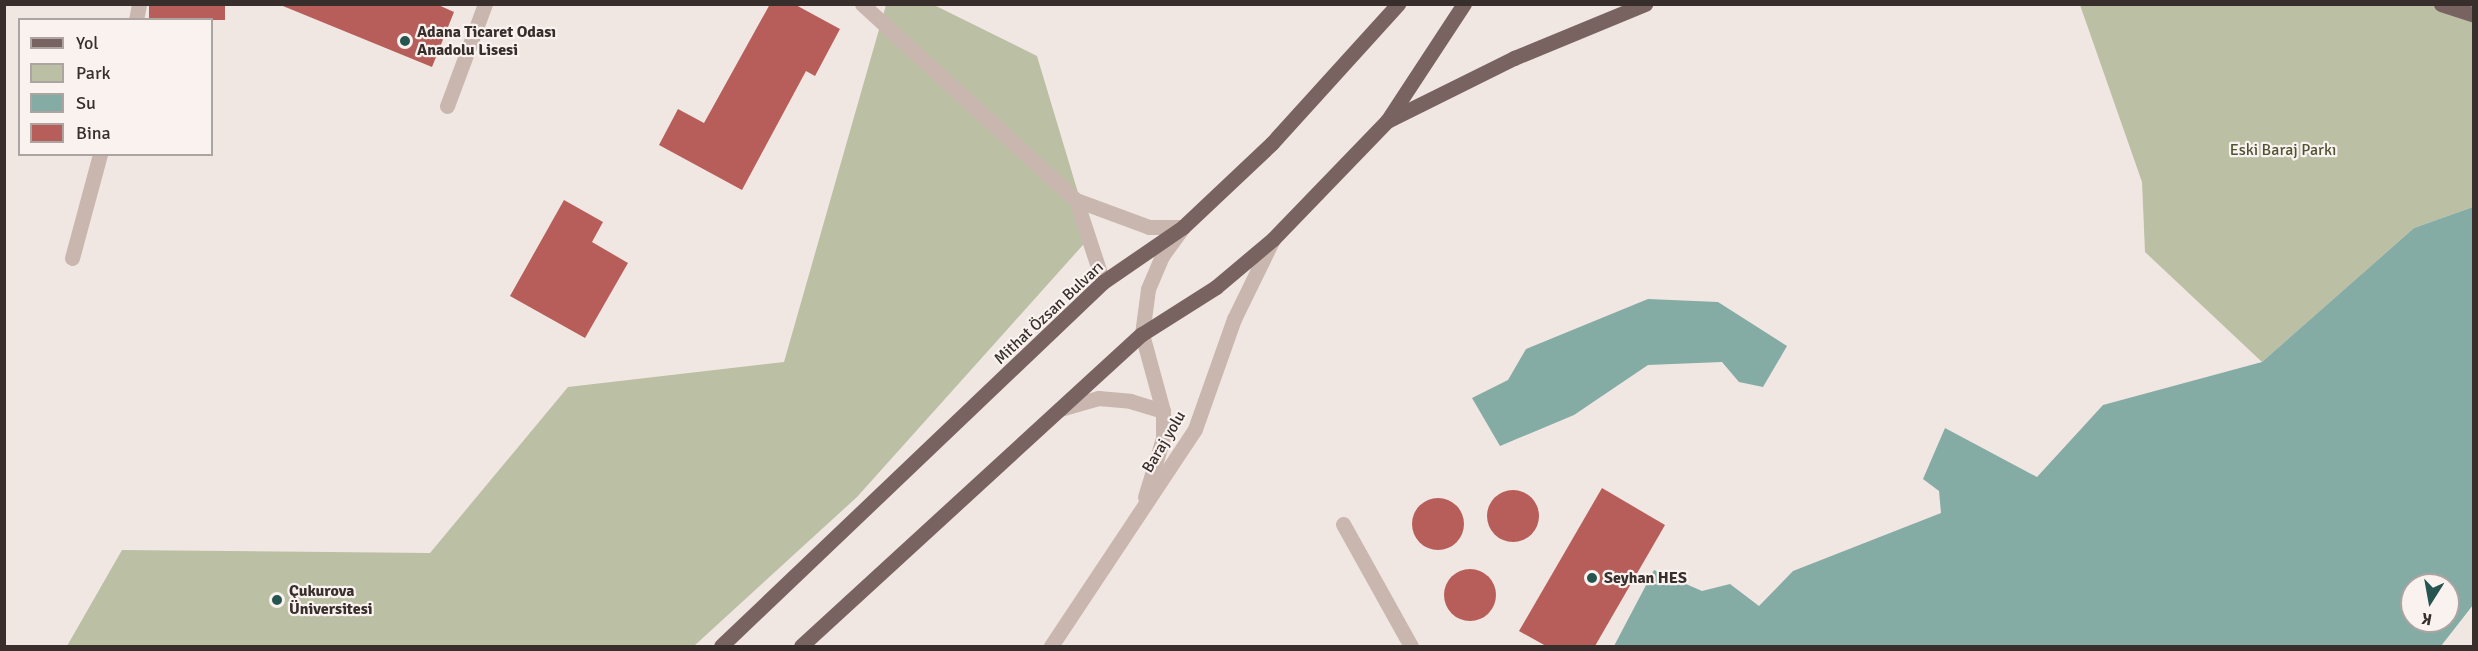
<!DOCTYPE html>
<meta charset="utf-8">
<style>
body{margin:0}
#map{position:relative;width:2478px;height:651px;overflow:hidden;background:#f1e7e2;font-family:Signika,sans-serif}
div>[style]{position:absolute}
[style*='--x']{left:calc(var(--x)*1px);top:calc(var(--y)*1px);width:calc(var(--w)*1px);rotate:calc(var(--a)*1deg)}
.green>*{inset:0;background:#bbbfa4}
.water>*{inset:0;background:#85aba5}
.building>*{inset:0;background:#b85e5a;transform-origin:0 0}
.round{border-radius:50%}
.minor>*{height:15px;margin:-7.5px;padding:0 7.5px;transform-origin:7.5px;border-radius:7.5px;background:#c8b6af}
.major>*{height:15px;margin:-7.5px;padding:0 7.5px;transform-origin:7.5px;border-radius:7.5px;background:#786360}
.dots>*{width:16px;height:16px;translate:-50% -50%;box-sizing:border-box;border:3px solid #f9f2ef;border-radius:50%}
span{translate:-50% -50%;white-space:nowrap;text-align:center;line-height:1.15;-webkit-text-stroke:4.5px #f9f2ef;paint-order:stroke}
.poi-label{font-size:16px;color:#382e2c;font-weight:700}
.left{translate:0 -50%;text-align:left}
.park-label{font-size:16px;color:#4e5433}
.street-label{font-size:16px;color:#382e2c}
.frame{position:absolute;inset:0;border:6px solid #382e2c;pointer-events:none}
.legend{position:absolute;left:18px;top:18px;width:195px;height:138px;box-sizing:border-box;background:#f9f2ef;border:2px solid #aca4a1;margin:0;padding:8px 10px;list-style:none;font-size:18px;color:#382e2c}
.legend li{display:flex;align-items:center;gap:12px;height:30px}
.legend b{width:30px;border:2px solid #aca4a1}
.north{position:absolute;left:2400px;top:573px;width:60px;height:60px;box-sizing:border-box;background:#f9f2ef;border:2px solid #aca4a1;border-radius:50%;rotate:191deg;font-size:16px;font-weight:700;line-height:24px;text-align:center;color:#382e2c}
.north::after{content:'';display:block;margin:auto;width:21px;height:27px;background:#26554f;clip-path:polygon(50% 0,100% 100%,50% 72%,0 100%)}
</style>
<div id="map">
<div class="green">
<i style="clip-path:polygon(886px 5px,934px 5px,1037px 56px,1091px 236px,857px 497px,694px 646px,67px 646px,122px 550px,430px 553px,568px 387px,784px 362px)"></i>
<i style="clip-path:polygon(2080px 5px,2473px 5px,2473px 207px,2414px 228px,2262px 362px,2145px 252px,2142px 182px)"></i>
</div>
<div class="water">
<i style="clip-path:polygon(evenodd,2473px 207px,2473px 605px,2441px 646px,1614px 646px,1654px 570px,1702px 591px,1730px 584px,1759px 606px,1793px 571px,1941px 513px,1939px 491px,1923px 479px,1945px 428px,2037px 477px,2103px 405px,2262px 362px,2414px 228px,2473px 207px,2412px 585px,2448px 585px,2448px 621px,2412px 621px,2412px 585px)"></i>
<i style="clip-path:polygon(1648px 299px,1718px 302px,1787px 346px,1763px 387px,1739px 382px,1722px 362px,1648px 365px,1574px 415px,1500px 446px,1472px 398px,1508px 380px,1526px 349px)"></i>
</div>
<div class="building">
<i style="left:149px;top:4px;width:76px;height:16px"></i>
<i style="clip-path:polygon(278px 4px,436px 4px,454px 12px,432px 67px)"></i>
<i style="clip-path:polygon(770px 4px,794px 4px,840px 29px,815px 76px,806px 71px,742px 190px,659px 145px,678px 109px,704px 123px)"></i>
<i style="clip-path:polygon(564px 200px,603px 222px,592px 242px,628px 263px,585px 338px,510px 296px)"></i>
<i style="clip-path:polygon(1602px 488px,1665px 525px,1595px 646px,1546px 646px,1519px 631px)"></i>
<i class="round" style="left:1487px;top:490px;width:52px;height:52px"></i>
<i class="round" style="left:1412px;top:498px;width:52px;height:52px"></i>
<i class="round" style="left:1444px;top:569px;width:52px;height:52px"></i>
</div>
<div class="minor">
<i style="--x:862;--y:4;--w:290;--a:42.5"></i>
<i style="--x:1076;--y:200;--w:78;--a:20.3"></i>
<i style="--x:1149;--y:227;--w:34;--a:0"></i>
<i style="--x:136;--y:20;--w:16;--a:-79"></i>
<i style="--x:447;--y:106;--w:109;--a:-69.6"></i>
<i style="--x:1076;--y:200;--w:86;--a:71.8"></i>
<i style="--x:72;--y:258;--w:108;--a:-74.9"></i>
<i style="--x:1060;--y:409;--w:40;--a:-16"></i>
<i style="--x:1098;--y:398;--w:32;--a:5"></i>
<i style="--x:1130;--y:401;--w:34;--a:17"></i>
<i style="--x:1145;--y:497;--w:62;--a:-73"></i>
<i style="--x:1163;--y:438;--w:27;--a:-90"></i>
<i style="--x:1163;--y:411;--w:80;--a:-105.3"></i>
<i style="--x:1142;--y:334;--w:45;--a:-82.4"></i>
<i style="--x:1148;--y:289;--w:36;--a:-67"></i>
<i style="--x:1162;--y:256;--w:32;--a:-54"></i>
<i style="--x:1343;--y:524;--w:140;--a:60.9"></i>
<i style="--x:1051;--y:646;--w:260;--a:-56.4"></i>
<i style="--x:1195;--y:429;--w:117;--a:-70.5"></i>
<i style="--x:1234;--y:319;--w:89;--a:-64"></i>
</div>
<div class="major">
<i style="--x:2441;--y:4;--w:35;--a:18"></i>
<i style="--x:1387;--y:121;--w:142;--a:-26.4"></i>
<i style="--x:1514;--y:58;--w:142;--a:-22.4"></i>
<i style="--x:721;--y:646;--w:528;--a:-43.62"></i>
<i style="--x:1103;--y:282;--w:97;--a:-34.5"></i>
<i style="--x:1183;--y:227;--w:122;--a:-43.3"></i>
<i style="--x:1272;--y:143;--w:188;--a:-47.8"></i>
<i style="--x:801;--y:646;--w:462;--a:-42.5"></i>
<i style="--x:1142;--y:334;--w:88;--a:-32.4"></i>
<i style="--x:1216;--y:287;--w:75;--a:-40.1"></i>
<i style="--x:1273;--y:239;--w:164;--a:-46"></i>
<i style="--x:1387;--y:121;--w:140;--a:-56.7"></i>
</div>
<div class="dots">
<i style="left:405px;top:41px;background:#26554f"></i>
<i style="left:1592px;top:578px;background:#26554f"></i>
<i style="left:277px;top:600px;background:#26554f"></i>
</div>
<div class="poi-label">
<span class="left" style="left:417px;top:41px">Adana Ticaret Odası<br>Anadolu Lisesi</span>
<span class="left" style="left:1604px;top:578px">Seyhan HES</span>
<span class="left" style="left:289px;top:600px">Çukurova<br>Üniversitesi</span>
</div>
<div class="park-label">
<span style="left:2283px;top:150px">Eski Baraj Parkı</span>
</div>
<div class="street-label">
<span style="left:1049px;top:313px;rotate:-43deg">Mithat Özsan Bulvarı</span>
<span style="left:1164px;top:442px;rotate:-59deg">Baraj yolu</span>
</div>
<div class="frame"></div>
<ul class="legend">
<li><b style="height:8px;background:#786360"></b>Yol</li>
<li><b style="height:16px;background:#bbbfa4"></b>Park</li>
<li><b style="height:16px;background:#85aba5"></b>Su</li>
<li><b style="height:16px;background:#b85e5a"></b>Bina</li>
</ul>
<div class="north">K</div>
</div>
